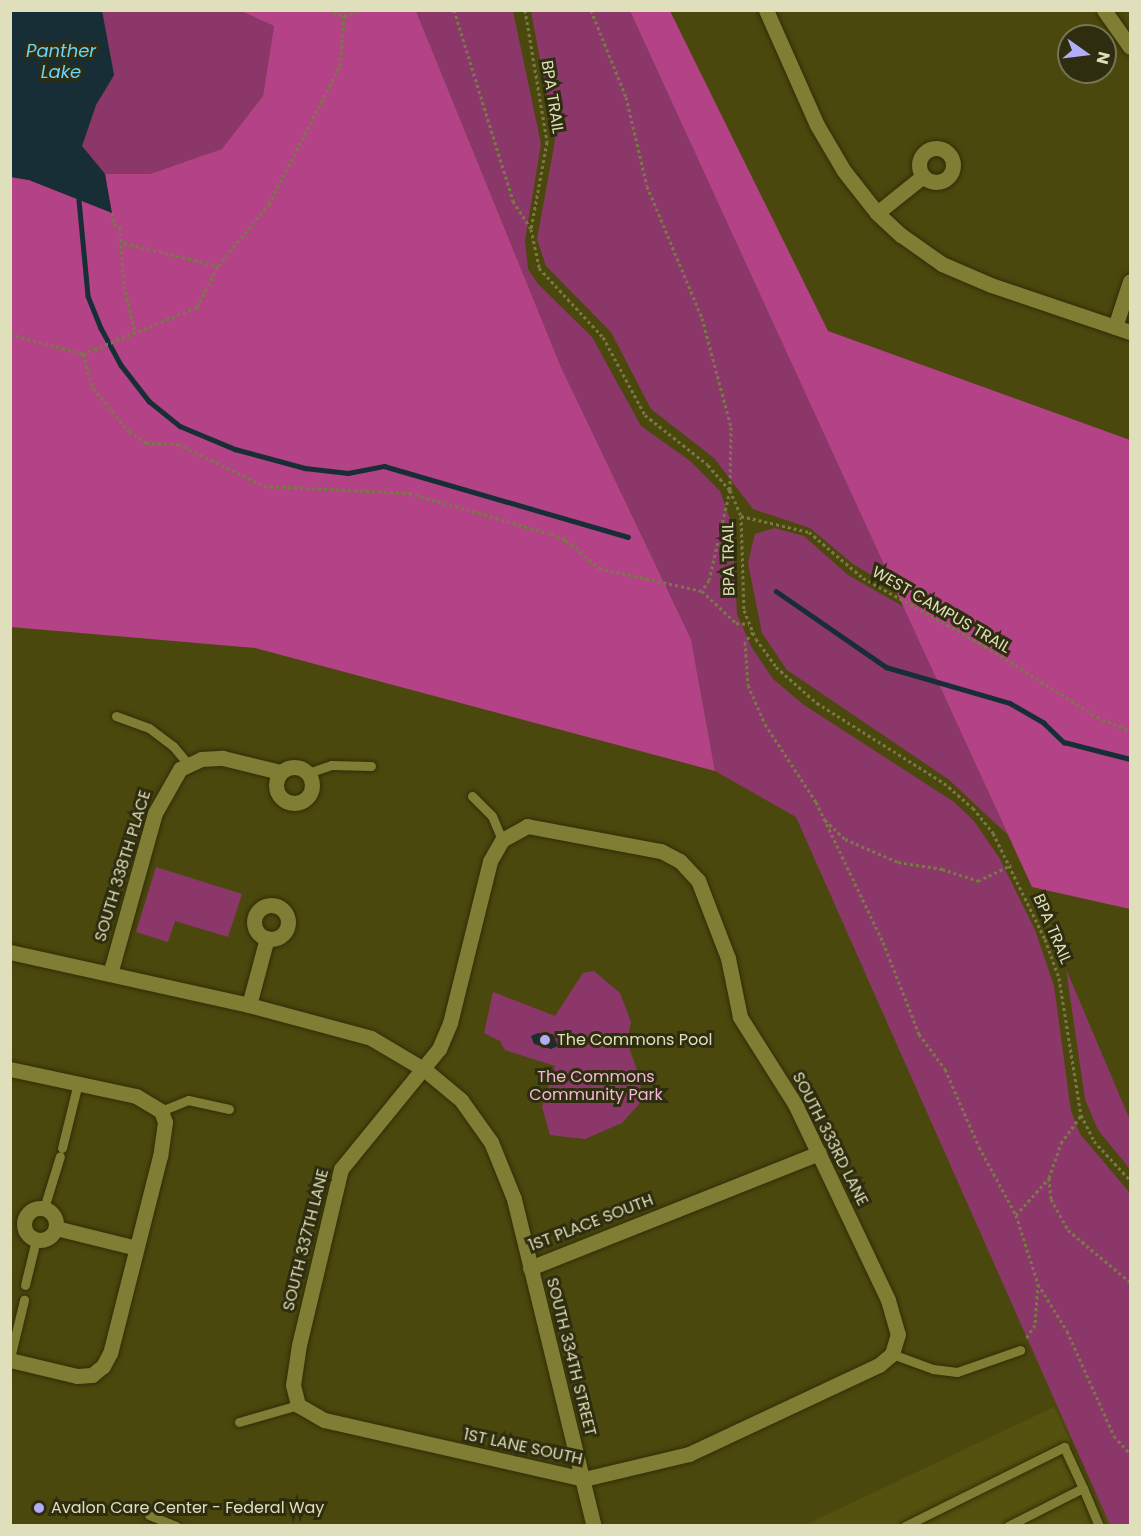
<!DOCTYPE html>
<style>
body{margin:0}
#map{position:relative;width:1141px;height:1536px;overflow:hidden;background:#4b480e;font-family:Poppins,sans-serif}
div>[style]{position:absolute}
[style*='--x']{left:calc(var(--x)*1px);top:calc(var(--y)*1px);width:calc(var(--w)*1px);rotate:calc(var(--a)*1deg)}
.built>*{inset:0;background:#55510e}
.green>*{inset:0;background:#8c376a}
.forest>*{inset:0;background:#b44287}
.water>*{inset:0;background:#172e37}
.stream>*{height:4.5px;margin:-2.25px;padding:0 2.25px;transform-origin:2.25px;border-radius:2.25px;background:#172e37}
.path>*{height:3px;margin-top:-1.5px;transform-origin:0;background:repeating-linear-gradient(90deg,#7a7845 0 3px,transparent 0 6px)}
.roads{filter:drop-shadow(0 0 2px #302e06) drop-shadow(0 0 2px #302e06)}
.lane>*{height:9px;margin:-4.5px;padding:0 4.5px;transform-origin:4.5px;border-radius:4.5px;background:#807d34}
.street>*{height:15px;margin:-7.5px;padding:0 7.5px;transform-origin:7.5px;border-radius:7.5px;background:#807d34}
.street>.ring{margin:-7.5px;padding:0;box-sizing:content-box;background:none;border:15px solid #807d34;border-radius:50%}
.dots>*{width:16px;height:16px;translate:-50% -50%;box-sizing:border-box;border:3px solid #2f2d0f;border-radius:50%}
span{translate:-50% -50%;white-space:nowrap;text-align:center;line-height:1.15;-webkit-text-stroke:6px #2f2d0f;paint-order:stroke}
.street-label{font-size:16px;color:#dfdfbb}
.poi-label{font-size:16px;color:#dfdfbb}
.left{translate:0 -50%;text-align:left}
.park-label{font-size:16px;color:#f2b8d6}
.water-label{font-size:18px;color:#66d4ff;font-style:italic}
.frame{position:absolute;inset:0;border:12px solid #dfdfbb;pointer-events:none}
.north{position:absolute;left:1057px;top:24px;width:60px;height:60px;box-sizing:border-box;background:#2f2d0f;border:2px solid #757454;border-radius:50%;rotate:104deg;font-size:16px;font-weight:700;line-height:24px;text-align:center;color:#dfdfbb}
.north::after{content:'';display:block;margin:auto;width:21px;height:27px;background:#b2adf9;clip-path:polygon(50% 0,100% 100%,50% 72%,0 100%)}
</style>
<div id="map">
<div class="built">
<i style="clip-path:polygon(1054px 1407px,1110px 1525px,803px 1526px)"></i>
</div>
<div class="green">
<i style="clip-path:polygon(102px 11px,241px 11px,274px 26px,263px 96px,223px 149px,150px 174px,105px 174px,82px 146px,96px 105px,114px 75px)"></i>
<i style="clip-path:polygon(416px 11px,513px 11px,541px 144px,525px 240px,528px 269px,538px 284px,592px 337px,641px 426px,690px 461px,720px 491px,732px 524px,737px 614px,752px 648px,773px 679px,804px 705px,954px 802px,974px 821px,1000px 859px,1035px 930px,1054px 986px,1071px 1111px,1080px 1134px,1130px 1193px,1130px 1525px,1110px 1525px,796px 817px,715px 771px,691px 639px,561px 367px)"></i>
<i style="clip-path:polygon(531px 11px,630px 11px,896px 590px,853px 564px,810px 528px,753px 509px,714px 458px,651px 409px,611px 332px,546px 266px,537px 239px,555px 141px)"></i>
<i style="clip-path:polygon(774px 528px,804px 536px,848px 575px,904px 607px,1008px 835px,948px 779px,787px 670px,762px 633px,748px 563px,755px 534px)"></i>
<i style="clip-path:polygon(156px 867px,242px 894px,228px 937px,175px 921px,168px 942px,136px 932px)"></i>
<i style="clip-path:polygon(1066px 969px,1130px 1120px,1130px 1169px,1098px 1130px,1085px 1099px)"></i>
<i style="clip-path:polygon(594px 971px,620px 993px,631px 1022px,627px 1042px,641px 1081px,640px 1103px,622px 1123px,585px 1139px,550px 1135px,542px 1107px,555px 1066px,505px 1050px,500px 1041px,484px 1033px,493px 992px,555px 1016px,583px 973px)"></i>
</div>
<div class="forest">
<i style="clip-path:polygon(241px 11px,416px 11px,561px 367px,691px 639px,715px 771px,255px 648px,11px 627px,10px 177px,29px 180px,111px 212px,105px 174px,150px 174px,222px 149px,263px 96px,274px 26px)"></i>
<i style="clip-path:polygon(630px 11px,670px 11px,828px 331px,1130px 440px,1130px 909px,1032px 887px)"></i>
</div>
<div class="water">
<i style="clip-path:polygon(10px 11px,102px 11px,114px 75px,96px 105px,82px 146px,105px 174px,112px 213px,29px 180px,11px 177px)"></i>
<i style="clip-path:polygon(538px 1033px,553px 1034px,558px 1046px,551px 1049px,534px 1044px,531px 1036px)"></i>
</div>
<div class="stream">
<i style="--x:79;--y:200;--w:96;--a:84.6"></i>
<i style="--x:88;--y:296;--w:35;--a:68"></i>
<i style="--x:101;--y:328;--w:42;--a:61.6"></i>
<i style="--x:121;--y:365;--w:46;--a:52.1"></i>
<i style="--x:149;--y:401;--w:40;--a:39"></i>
<i style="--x:180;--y:426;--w:60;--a:22.7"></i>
<i style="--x:235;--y:449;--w:73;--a:15.2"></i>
<i style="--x:305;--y:468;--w:43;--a:6.6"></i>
<i style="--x:348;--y:473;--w:37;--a:-11"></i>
<i style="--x:384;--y:466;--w:254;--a:16.2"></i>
<i style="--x:776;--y:591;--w:134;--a:34.6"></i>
<i style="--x:886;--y:667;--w:129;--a:16.2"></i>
<i style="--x:1010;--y:703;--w:39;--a:30"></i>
<i style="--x:1044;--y:723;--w:28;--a:44"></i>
<i style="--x:1064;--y:742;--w:68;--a:14.4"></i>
</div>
<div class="path">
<i style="--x:328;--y:10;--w:17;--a:21"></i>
<i style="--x:454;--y:10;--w:200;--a:72.8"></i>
<i style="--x:513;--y:201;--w:33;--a:57"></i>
<i style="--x:525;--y:10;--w:134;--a:80.5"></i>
<i style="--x:547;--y:142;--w:88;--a:100.4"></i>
<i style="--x:531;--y:229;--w:40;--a:78"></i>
<i style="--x:539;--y:268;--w:94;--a:47.2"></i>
<i style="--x:603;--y:337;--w:89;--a:61.7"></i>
<i style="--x:645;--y:415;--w:80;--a:38.4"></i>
<i style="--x:708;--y:465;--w:33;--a:49"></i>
<i style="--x:730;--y:490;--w:28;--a:67"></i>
<i style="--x:741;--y:516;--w:94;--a:88.2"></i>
<i style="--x:744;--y:610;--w:31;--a:68"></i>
<i style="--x:756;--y:639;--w:34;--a:54"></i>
<i style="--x:776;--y:667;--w:55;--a:41.3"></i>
<i style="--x:817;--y:703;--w:150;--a:32.2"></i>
<i style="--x:944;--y:783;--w:38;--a:41"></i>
<i style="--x:973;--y:808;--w:32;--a:51"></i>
<i style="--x:993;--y:833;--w:118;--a:63.9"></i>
<i style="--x:1045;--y:939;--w:41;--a:70.3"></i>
<i style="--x:1059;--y:978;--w:139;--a:80.9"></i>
<i style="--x:1081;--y:1115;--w:29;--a:63"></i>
<i style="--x:1094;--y:1141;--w:53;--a:47.3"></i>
<i style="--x:591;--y:10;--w:94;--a:68.1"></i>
<i style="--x:626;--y:97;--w:91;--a:76.7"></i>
<i style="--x:647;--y:186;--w:143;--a:67.4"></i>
<i style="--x:702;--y:318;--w:113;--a:75.1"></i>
<i style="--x:731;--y:427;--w:63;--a:90.9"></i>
<i style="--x:730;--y:490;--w:92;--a:103.1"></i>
<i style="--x:709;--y:580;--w:13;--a:122"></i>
<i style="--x:344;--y:16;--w:19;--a:-18"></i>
<i style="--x:112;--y:213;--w:11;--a:80"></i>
<i style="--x:114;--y:224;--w:7;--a:27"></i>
<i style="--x:120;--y:227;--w:59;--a:86.1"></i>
<i style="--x:124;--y:286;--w:47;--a:76.6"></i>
<i style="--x:124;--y:243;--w:97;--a:13.7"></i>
<i style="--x:10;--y:334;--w:76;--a:15.3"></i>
<i style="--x:83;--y:354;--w:35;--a:74"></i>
<i style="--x:93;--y:388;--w:56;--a:50.1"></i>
<i style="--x:129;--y:431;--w:21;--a:35"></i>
<i style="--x:146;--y:443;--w:32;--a:2"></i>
<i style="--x:178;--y:444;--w:96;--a:26"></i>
<i style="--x:264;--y:486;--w:145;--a:2.8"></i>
<i style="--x:409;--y:493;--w:148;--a:16.1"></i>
<i style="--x:551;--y:534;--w:16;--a:22"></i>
<i style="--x:566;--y:540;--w:43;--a:40.3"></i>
<i style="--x:599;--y:568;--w:106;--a:12.6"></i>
<i style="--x:702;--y:591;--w:47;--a:43.3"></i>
<i style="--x:736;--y:623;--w:13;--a:4"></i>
<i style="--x:83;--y:354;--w:123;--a:-22.4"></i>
<i style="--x:197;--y:307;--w:46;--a:-62.9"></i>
<i style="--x:218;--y:266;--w:80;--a:-50.6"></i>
<i style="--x:269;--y:204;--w:155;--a:-62.8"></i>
<i style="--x:340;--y:66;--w:50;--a:-85.4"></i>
<i style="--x:741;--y:516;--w:70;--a:13.2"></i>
<i style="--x:809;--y:532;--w:71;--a:40.4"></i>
<i style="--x:863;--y:578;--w:140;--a:29.1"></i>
<i style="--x:985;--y:646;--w:133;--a:32.4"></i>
<i style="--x:1097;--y:717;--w:36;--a:23"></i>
<i style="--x:753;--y:632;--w:13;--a:129"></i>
<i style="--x:745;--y:642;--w:43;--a:86"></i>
<i style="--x:748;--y:685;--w:43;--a:66.4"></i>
<i style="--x:765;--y:724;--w:93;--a:56.8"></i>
<i style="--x:816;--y:802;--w:155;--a:64.4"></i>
<i style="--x:883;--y:942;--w:99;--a:68.6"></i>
<i style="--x:919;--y:1034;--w:44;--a:53.4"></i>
<i style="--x:945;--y:1069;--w:85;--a:66.4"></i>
<i style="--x:979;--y:1147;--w:77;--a:61.4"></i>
<i style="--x:1016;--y:1215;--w:72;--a:72.3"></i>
<i style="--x:1038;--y:1284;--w:41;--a:94.2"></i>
<i style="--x:1035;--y:1325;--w:18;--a:124"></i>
<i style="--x:825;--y:820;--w:28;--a:44"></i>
<i style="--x:845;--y:839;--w:58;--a:23.5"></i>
<i style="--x:898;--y:862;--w:45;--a:9"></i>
<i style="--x:942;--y:869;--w:38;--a:18"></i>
<i style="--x:978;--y:881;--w:37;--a:-26"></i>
<i style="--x:1049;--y:1178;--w:21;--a:85"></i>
<i style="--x:1051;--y:1199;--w:35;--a:61"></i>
<i style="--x:1068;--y:1230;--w:81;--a:40"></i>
<i style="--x:1016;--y:1215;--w:50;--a:-48.3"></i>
<i style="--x:1049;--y:1178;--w:37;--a:-71"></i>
<i style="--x:1061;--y:1143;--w:34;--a:-54"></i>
<i style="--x:1038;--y:1284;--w:55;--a:58.3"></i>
<i style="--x:1067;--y:1331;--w:115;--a:65.9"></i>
<i style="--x:1114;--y:1436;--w:24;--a:48"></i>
</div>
<div class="roads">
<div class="lane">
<i style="--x:116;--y:716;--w:35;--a:20"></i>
<i style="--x:149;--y:728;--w:30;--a:37"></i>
<i style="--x:173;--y:746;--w:25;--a:50"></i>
<i style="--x:308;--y:773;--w:24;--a:-19"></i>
<i style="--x:331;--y:765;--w:40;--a:1.4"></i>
<i style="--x:472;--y:796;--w:28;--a:45"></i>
<i style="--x:492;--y:816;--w:26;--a:67"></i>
<i style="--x:161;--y:1111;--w:29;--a:-22"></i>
<i style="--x:188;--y:1100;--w:42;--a:12.4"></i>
<i style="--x:62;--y:1148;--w:67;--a:-76.2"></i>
<i style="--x:44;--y:1208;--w:54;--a:-72.9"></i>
<i style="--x:25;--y:1285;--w:46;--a:-76.3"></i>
<i style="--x:892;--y:1354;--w:44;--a:20.1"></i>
<i style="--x:933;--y:1369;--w:24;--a:7"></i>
<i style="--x:957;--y:1372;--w:67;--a:-19.2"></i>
<i style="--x:10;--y:1358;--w:60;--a:-76.4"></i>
<i style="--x:239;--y:1422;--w:61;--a:-16.1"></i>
<i style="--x:149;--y:1515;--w:29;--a:22"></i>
<i style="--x:905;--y:1526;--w:178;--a:-26.4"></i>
<i style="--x:1064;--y:1447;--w:45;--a:65.1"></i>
<i style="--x:1008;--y:1526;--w:84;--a:-26.9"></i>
<i style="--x:1083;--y:1488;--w:41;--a:67.2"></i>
</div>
<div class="street">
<i style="--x:766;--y:10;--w:126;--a:66.1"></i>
<i style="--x:817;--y:125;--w:53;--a:59.6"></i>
<i style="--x:844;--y:171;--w:53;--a:51.8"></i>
<i style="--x:877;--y:213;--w:33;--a:43"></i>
<i style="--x:901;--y:235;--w:50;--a:35.3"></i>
<i style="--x:942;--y:264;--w:53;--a:23.2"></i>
<i style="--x:991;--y:285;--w:147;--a:18.7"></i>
<i style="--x:1104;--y:10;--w:45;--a:54.9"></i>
<i class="ring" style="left:919px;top:148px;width:19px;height:19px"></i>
<i style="--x:877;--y:213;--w:59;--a:-38.8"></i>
<i style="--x:1115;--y:327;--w:48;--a:-71.9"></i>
<i class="ring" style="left:276px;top:767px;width:21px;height:21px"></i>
<i style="--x:527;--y:826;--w:136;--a:10.6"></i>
<i style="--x:661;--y:851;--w:21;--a:28"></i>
<i style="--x:680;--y:861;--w:26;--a:47"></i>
<i style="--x:698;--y:880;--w:84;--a:69"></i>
<i style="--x:728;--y:958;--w:60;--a:78.5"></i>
<i style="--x:740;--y:1017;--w:103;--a:57.7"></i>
<i style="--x:795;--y:1104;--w:217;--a:64.6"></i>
<i style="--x:888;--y:1300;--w:35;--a:74"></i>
<i style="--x:898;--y:1334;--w:21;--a:107"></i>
<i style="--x:892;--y:1354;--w:17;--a:140"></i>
<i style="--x:879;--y:1365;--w:210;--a:154.9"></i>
<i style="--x:689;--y:1454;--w:108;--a:166.6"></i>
<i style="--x:584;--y:1479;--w:267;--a:-167.2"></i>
<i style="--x:324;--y:1420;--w:30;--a:-150"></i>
<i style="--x:298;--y:1405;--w:21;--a:-104"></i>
<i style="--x:293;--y:1385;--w:40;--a:-81.5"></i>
<i style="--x:299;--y:1345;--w:181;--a:-76.6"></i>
<i style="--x:341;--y:1169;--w:155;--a:-50.8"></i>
<i style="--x:439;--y:1049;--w:28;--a:-67"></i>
<i style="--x:450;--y:1023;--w:167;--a:-76.1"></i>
<i style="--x:490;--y:861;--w:24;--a:-60"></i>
<i style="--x:502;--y:840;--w:29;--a:-29"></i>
<i class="ring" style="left:254px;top:905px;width:19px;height:19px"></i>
<i style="--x:10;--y:952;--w:245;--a:12.5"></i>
<i style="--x:249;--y:1005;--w:126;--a:15.1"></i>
<i style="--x:371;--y:1038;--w:63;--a:30.7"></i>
<i style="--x:425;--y:1070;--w:47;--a:39.8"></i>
<i style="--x:461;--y:1100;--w:52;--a:54.5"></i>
<i style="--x:491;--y:1142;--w:61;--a:68"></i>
<i style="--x:514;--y:1199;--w:337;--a:76.3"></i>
<i style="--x:110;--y:974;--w:167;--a:-74.4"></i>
<i style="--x:155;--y:813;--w:51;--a:-60.4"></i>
<i style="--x:180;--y:769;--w:23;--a:-25"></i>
<i style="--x:201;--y:759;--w:22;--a:-3"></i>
<i style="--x:223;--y:758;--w:59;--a:13.8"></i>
<i style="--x:249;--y:1005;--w:69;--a:-75"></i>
<i style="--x:10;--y:1069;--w:129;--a:12.1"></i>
<i style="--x:136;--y:1096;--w:29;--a:31"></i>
<i style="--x:161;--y:1111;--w:12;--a:70"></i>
<i style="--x:165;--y:1122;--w:34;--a:98"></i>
<i style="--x:160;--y:1156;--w:203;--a:104.2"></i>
<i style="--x:110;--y:1353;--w:15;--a:118"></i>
<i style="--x:103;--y:1366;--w:14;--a:141"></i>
<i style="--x:92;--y:1375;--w:15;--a:176"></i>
<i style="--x:77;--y:1376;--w:69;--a:-166.6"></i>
<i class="ring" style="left:24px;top:1208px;width:17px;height:17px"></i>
<i style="--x:56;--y:1228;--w:82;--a:14"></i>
<i style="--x:530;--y:1268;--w:311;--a:-21.7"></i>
</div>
</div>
<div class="dots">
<i style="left:545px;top:1040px;background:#b2adf9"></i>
<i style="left:39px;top:1508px;background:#b2adf9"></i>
</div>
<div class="street-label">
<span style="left:552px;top:97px;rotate:81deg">BPA TRAIL</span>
<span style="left:729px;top:559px;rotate:-91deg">BPA TRAIL</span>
<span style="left:941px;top:610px;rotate:30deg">WEST CAMPUS TRAIL</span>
<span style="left:123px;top:866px;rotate:-73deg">SOUTH 338TH PLACE</span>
<span style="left:1052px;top:929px;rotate:67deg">BPA TRAIL</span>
<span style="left:830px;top:1139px;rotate:63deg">SOUTH 333RD LANE</span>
<span style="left:591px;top:1223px;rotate:-21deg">1ST PLACE SOUTH</span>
<span style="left:306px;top:1240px;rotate:-76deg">SOUTH 337TH LANE</span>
<span style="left:571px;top:1357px;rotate:76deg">SOUTH 334TH STREET</span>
<span style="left:523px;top:1447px;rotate:12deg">1ST LANE SOUTH</span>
</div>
<div class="poi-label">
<span class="left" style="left:557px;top:1040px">The Commons Pool</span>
<span class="left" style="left:51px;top:1508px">Avalon Care Center - Federal Way</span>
</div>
<div class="park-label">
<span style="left:596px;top:1086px">The Commons<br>Community Park</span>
</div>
<div class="water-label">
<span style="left:61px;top:62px">Panther<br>Lake</span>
</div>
<div class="frame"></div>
<div class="north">N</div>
</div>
